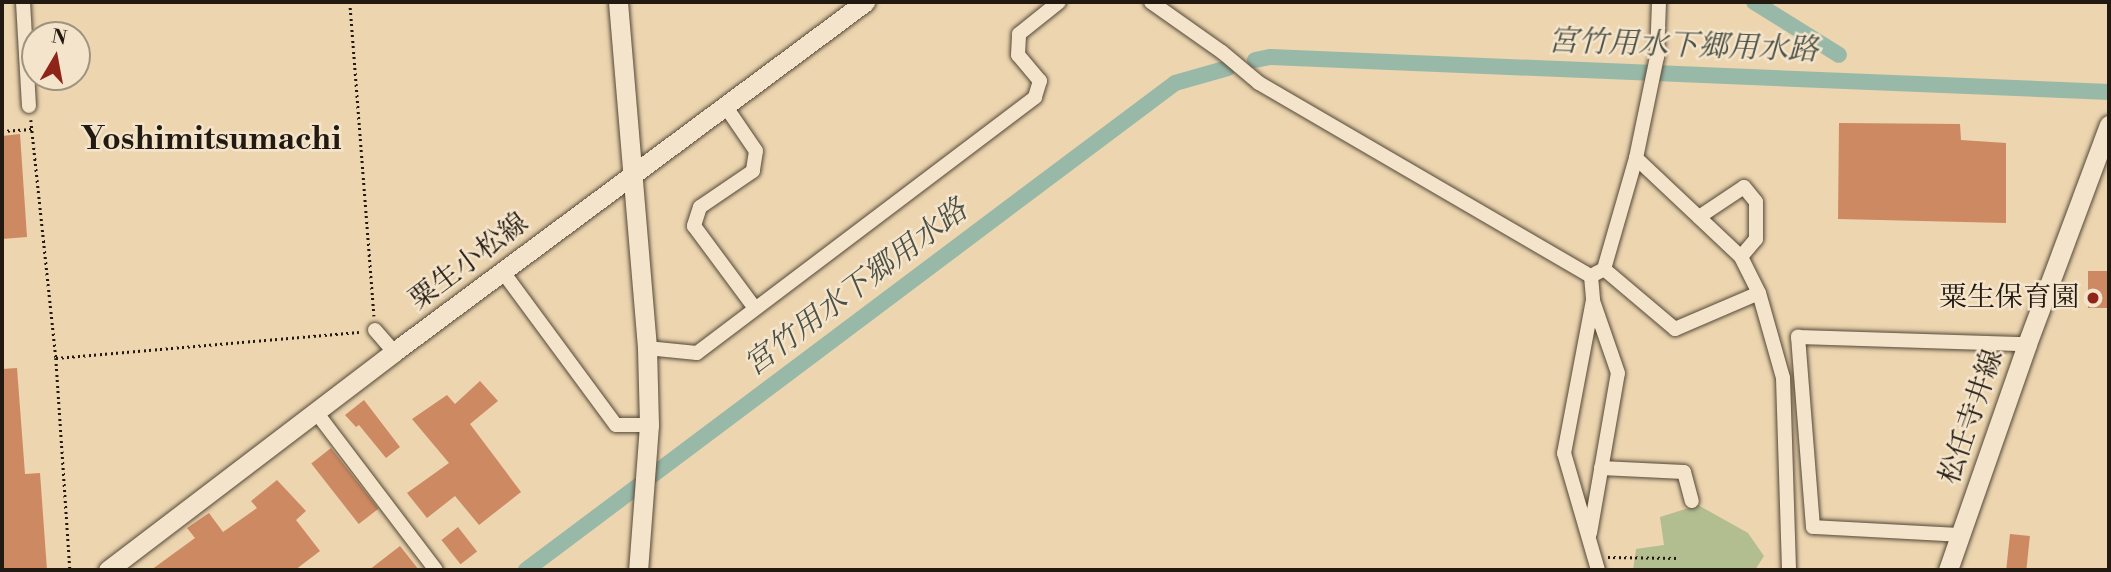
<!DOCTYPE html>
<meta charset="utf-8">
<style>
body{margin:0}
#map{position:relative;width:2111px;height:572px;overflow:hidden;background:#ecd5af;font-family:"Libre Bodoni","Noto Serif JP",serif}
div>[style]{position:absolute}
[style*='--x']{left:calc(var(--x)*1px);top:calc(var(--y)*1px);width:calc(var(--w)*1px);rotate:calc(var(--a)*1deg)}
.green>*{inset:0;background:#b2be90}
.canal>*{height:16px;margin:-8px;padding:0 8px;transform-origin:8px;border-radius:8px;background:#99b9a8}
.building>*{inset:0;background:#cd8962;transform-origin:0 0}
.path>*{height:2.5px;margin-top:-1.25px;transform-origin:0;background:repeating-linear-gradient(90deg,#221910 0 2px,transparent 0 5.5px)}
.roads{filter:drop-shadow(0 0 2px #544838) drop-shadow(0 0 2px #544838)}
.street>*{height:14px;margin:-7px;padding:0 7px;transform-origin:7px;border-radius:7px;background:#f3e4cb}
.secondary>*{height:19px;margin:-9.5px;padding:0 9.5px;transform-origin:9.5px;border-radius:9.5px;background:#f3e4cb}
.dots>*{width:19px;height:19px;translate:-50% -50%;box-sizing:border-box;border:4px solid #f3e4cb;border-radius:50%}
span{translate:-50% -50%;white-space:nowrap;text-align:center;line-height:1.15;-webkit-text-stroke:5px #f3e4cb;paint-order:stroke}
.street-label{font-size:28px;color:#221910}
.poi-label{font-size:28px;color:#221910}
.right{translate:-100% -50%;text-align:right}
.water-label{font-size:30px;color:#4c5145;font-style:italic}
.quarter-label{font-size:32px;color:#221910;font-weight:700}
.frame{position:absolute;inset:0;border:4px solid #221910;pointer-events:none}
.north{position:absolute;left:21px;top:21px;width:70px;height:70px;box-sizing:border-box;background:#f3e4cb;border:2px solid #9f9380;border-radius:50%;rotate:10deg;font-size:19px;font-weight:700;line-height:28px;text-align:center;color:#221910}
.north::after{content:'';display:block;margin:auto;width:24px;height:32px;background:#8f2418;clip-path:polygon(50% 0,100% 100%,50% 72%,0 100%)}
</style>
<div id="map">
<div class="green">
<i style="clip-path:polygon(1698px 505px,1748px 533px,1764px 556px,1755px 570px,1633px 570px,1636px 549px,1664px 545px,1660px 517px)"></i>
</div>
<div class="canal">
<i style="--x:1754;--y:2;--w:100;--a:31.9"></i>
<i style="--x:1255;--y:60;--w:16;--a:-11"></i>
<i style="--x:1271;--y:57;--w:839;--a:2.39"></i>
<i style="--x:526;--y:570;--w:811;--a:-36.88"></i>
<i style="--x:1175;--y:83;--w:55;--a:-15.8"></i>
</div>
<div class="building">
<i style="clip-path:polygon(1839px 123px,1960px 124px,1961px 140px,2006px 143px,2006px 223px,1838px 219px)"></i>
<i style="clip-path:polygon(20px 134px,27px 237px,2px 239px,2px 136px)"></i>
<i style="left:2088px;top:271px;width:21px;height:37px"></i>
<i style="clip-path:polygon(17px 368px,25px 474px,40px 473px,47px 570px,2px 570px,2px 369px)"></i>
<i style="clip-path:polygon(480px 381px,498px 401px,470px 424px,521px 492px,479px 525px,455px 496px,427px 518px,407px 493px,449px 463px,412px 419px,447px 395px,455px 404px)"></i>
<i style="clip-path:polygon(364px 400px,400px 447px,386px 458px,359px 425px,356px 427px,345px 415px)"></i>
<i style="left:331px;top:448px;width:77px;height:25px;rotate:52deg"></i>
<i style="clip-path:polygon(277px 480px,306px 511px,296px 520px,320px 551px,295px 570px,151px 570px,195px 538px,187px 528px,209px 513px,223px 532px,257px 508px,251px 501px)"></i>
<i style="left:458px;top:527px;width:31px;height:21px;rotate:52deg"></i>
<i style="left:2010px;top:534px;width:20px;height:36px;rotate:6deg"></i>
<i style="clip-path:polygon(400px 546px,419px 570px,369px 570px)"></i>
</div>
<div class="path">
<i style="--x:350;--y:2;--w:315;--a:85.6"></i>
<i style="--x:31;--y:120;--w:239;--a:84"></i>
<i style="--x:56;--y:358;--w:212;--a:86.2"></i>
<i style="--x:2;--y:131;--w:30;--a:-4"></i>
<i style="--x:56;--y:358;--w:304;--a:-4.9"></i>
<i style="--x:1608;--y:557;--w:71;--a:0.8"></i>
</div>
<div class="roads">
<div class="street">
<i style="--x:23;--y:2;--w:104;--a:86.7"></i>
<i style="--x:1151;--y:2;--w:87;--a:35.2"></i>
<i style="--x:1222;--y:52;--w:48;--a:40"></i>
<i style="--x:1259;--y:83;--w:384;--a:30.2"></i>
<i style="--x:726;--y:107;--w:53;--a:55.7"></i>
<i style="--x:756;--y:151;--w:20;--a:99"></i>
<i style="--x:753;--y:171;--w:64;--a:145.8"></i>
<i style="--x:700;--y:207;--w:20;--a:108"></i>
<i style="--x:694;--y:226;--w:101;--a:53.5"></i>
<i style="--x:1636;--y:158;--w:144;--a:43.3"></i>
<i style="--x:1741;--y:257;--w:40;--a:63.4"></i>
<i style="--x:1759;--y:293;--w:88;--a:74.2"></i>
<i style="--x:1783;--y:378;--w:192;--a:88.2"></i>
<i style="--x:1699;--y:217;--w:54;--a:-33.7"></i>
<i style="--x:1744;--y:187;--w:19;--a:51"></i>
<i style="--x:1756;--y:202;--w:37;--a:90"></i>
<i style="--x:1756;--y:239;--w:23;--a:130"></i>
<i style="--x:1604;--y:269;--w:93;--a:40.2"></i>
<i style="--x:1675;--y:329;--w:91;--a:-23.2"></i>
<i style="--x:503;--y:272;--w:190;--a:53.6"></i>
<i style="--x:616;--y:425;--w:33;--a:0"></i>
<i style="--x:1591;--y:276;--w:24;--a:85"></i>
<i style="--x:1593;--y:300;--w:156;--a:100.7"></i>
<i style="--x:1564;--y:453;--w:122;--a:73.8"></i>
<i style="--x:1591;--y:276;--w:15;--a:-28"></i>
<i style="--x:1604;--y:269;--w:116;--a:-73.9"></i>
<i style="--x:1636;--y:158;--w:103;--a:-78.3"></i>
<i style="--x:1657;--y:57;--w:55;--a:-87.9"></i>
<i style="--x:375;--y:330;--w:29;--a:49"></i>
<i style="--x:647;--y:348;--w:50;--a:5.7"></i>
<i style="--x:697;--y:353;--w:424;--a:-37.1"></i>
<i style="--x:1035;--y:97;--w:17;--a:-73"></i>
<i style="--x:1040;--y:81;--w:34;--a:-130"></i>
<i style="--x:1018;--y:55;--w:21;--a:-87"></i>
<i style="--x:1019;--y:34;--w:51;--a:-38.7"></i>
<i style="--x:316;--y:412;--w:198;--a:52.8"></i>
<i style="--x:1601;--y:468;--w:83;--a:2.8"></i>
<i style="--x:1684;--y:472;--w:30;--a:75"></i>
<i style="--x:1590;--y:533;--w:162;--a:-80.1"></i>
<i style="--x:1618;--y:373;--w:76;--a:-109.1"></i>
<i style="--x:1961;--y:535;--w:148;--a:-176.9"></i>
<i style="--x:1813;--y:527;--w:191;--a:-94.5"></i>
<i style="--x:1798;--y:337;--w:229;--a:1.8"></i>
</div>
<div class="secondary">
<i style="--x:618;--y:2;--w:347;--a:85.2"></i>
<i style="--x:647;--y:348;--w:77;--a:88.5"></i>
<i style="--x:649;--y:425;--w:145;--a:94.3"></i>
<i style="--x:108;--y:570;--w:360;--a:-37.3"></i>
<i style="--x:394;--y:352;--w:587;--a:-36.62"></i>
<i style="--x:1948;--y:570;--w:239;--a:-70.7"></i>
<i style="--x:2027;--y:344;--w:234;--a:-69.5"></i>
</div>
</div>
<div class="dots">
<i style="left:2093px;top:298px;background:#8f2418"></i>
</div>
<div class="street-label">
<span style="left:469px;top:262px;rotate:-37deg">粟生小松線</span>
<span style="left:1972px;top:417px;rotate:-71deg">松任寺井線</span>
</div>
<div class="poi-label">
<span class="right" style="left:2079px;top:298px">粟生保育園</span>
</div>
<div class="water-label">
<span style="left:1683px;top:46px;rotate:2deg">宮竹用水下郷用水路</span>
<span style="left:856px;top:288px;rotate:-37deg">宮竹用水下郷用水路</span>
</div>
<div class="quarter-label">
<span style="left:211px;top:139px">Yoshimitsumachi</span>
</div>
<div class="frame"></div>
<div class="north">N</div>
</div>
